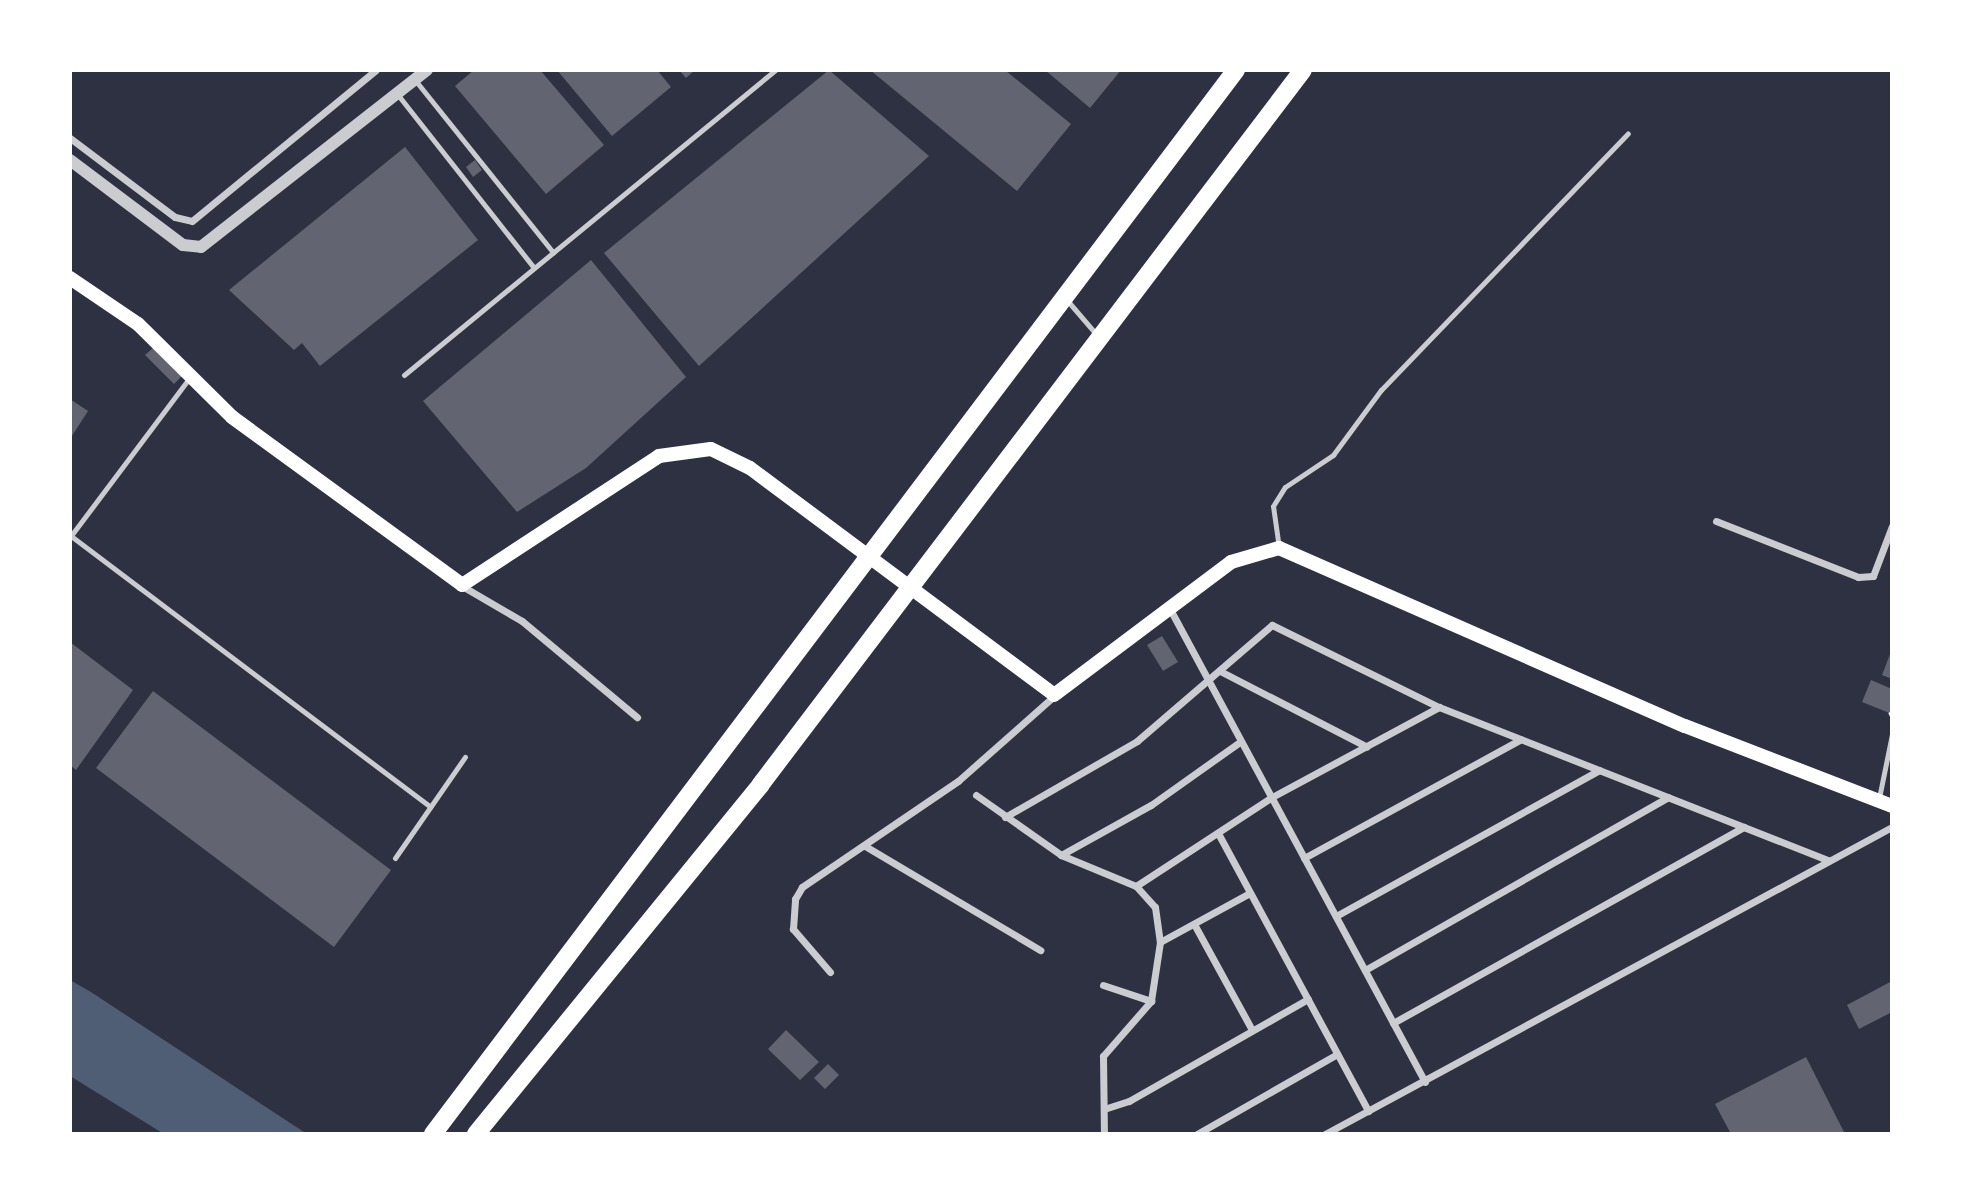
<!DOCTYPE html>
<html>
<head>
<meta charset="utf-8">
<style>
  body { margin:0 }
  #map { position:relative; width:1962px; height:1204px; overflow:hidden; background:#2d3142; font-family:"Noto Sans",sans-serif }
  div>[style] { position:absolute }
  .water>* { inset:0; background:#4f5d75 }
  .building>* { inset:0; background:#626471 }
  .path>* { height:2.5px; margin:-1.25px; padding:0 1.25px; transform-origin:1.25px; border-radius:1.25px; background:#fff }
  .service>* { height:5px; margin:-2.5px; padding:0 2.5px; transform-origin:2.5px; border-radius:2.5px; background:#caccd0 }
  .minor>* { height:7px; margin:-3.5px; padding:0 3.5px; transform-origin:3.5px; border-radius:3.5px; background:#caccd0 }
  .tertiary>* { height:12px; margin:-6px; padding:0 6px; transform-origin:6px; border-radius:6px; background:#caccd0 }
  .secondary>* { height:14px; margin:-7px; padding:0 7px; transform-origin:7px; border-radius:7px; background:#fff }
  .motorway>* { height:18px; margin:-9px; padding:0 9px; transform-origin:9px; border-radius:9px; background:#fff }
  span { translate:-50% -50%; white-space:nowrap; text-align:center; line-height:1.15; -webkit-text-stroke:7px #fff; paint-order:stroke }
  .frame { position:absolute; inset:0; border:72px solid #fff; pointer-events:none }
</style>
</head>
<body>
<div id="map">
  <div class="water">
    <div style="clip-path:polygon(70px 980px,91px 992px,307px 1134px,164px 1134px,70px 1076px)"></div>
  </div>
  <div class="building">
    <div style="clip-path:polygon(474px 70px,540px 70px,604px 145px,546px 194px,455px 86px)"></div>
    <div style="clip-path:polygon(557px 70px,657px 70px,671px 87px,612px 136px)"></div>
    <div style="clip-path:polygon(679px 70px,695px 70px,686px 78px)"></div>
    <div style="clip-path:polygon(829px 70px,929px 156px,699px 366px,604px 253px)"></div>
    <div style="clip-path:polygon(870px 70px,1005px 70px,1071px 124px,1017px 191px)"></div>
    <div style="clip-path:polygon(1045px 70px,1121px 70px,1090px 108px)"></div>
    <div style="clip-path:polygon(405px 147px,478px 240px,320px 366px,302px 343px,294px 350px,229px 290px)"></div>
    <div style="clip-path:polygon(475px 160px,482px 170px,473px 177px,466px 167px)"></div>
    <div style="clip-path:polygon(591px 260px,686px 377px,586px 468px,517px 512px,423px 401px)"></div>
    <div style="clip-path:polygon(153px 348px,182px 376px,174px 384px,145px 355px)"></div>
    <div style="clip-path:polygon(70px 399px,88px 411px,70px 439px)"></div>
    <div style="clip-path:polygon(1162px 636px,1178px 662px,1163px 671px,1147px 645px)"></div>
    <div style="clip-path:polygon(70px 642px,133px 690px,76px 770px,70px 765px)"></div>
    <div style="clip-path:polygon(1892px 649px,1892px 679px,1882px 675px)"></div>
    <div style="clip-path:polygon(1871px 680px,1892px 689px,1892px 714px,1862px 702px)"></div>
    <div style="clip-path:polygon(153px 691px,391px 870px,334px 947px,96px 768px)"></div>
    <div style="clip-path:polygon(1892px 981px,1892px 1012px,1859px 1029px,1847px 1005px)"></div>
    <div style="clip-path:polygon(786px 1030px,819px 1062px,800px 1080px,768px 1049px)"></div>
    <div style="clip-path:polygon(1806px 1057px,1845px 1134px,1731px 1134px,1715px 1104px)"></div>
    <div style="clip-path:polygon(828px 1064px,839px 1075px,825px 1089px,814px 1078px)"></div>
  </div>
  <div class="path">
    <div style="left:1890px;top:713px;width:4px;rotate:63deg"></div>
  </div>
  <div class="service">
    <div style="left:415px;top:80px;width:221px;rotate:51.3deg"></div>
    <div style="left:398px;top:95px;width:220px;rotate:51.8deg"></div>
    <div style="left:1066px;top:299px;width:46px;rotate:49.4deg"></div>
    <div style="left:404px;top:375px;width:480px;rotate:-39.4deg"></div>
    <div style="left:71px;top:536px;width:450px;rotate:37deg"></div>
    <div style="left:70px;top:537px;width:200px;rotate:-53.1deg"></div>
    <div style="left:1279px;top:548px;width:42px;rotate:-98.1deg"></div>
    <div style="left:1273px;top:506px;width:22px;rotate:-58deg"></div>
    <div style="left:1285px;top:487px;width:58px;rotate:-33.7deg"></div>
    <div style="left:1333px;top:455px;width:81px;rotate:-53.6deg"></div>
    <div style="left:1381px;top:390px;width:356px;rotate:-46.1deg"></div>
    <div style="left:1879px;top:798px;width:65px;rotate:-78.5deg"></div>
    <div style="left:395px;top:858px;width:123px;rotate:-55.3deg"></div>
  </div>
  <div class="minor">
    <div style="left:70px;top:138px;width:131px;rotate:37deg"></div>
    <div style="left:175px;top:217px;width:17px;rotate:13deg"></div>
    <div style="left:192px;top:221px;width:238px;rotate:-39.4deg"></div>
    <div style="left:1716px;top:521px;width:153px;rotate:21.5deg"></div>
    <div style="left:1858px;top:577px;width:15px;rotate:-4deg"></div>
    <div style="left:1873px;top:576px;width:53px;rotate:-69.2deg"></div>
    <div style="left:462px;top:586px;width:69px;rotate:30.3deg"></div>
    <div style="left:522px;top:621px;width:150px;rotate:39.9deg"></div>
    <div style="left:1171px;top:611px;width:535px;rotate:61.66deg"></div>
    <div style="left:1220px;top:671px;width:165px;rotate:27.3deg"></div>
    <div style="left:976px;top:795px;width:104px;rotate:35.2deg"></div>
    <div style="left:1061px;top:855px;width:81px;rotate:22.5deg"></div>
    <div style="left:1136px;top:886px;width:28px;rotate:48deg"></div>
    <div style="left:1155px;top:907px;width:35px;rotate:82deg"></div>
    <div style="left:1160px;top:942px;width:60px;rotate:98.7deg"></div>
    <div style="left:1151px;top:1001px;width:73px;rotate:131.1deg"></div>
    <div style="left:1103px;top:1056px;width:78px;rotate:89.3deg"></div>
    <div style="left:1005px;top:817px;width:152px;rotate:-29.9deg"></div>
    <div style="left:1137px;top:741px;width:178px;rotate:-40.7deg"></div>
    <div style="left:1272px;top:625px;width:186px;rotate:26.2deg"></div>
    <div style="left:1439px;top:707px;width:419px;rotate:21.5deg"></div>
    <div style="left:1219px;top:835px;width:314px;rotate:61.6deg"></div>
    <div style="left:865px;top:846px;width:204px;rotate:30.7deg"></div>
    <div style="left:1061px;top:855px;width:103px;rotate:-29.1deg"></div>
    <div style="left:1151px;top:805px;width:110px;rotate:-35.4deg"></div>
    <div style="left:1304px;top:858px;width:247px;rotate:-28.7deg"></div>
    <div style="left:1136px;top:886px;width:163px;rotate:-33.2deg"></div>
    <div style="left:1272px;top:797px;width:190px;rotate:-28.3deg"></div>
    <div style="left:1336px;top:916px;width:301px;rotate:-29deg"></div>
    <div style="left:1194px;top:924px;width:121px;rotate:61.3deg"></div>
    <div style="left:1160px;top:942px;width:102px;rotate:-28.6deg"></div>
    <div style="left:1365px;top:970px;width:349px;rotate:-29.7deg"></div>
    <div style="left:830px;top:972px;width:57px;rotate:-130.7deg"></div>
    <div style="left:793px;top:929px;width:30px;rotate:-86deg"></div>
    <div style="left:795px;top:899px;width:14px;rotate:-60deg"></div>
    <div style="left:802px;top:887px;width:189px;rotate:-34.2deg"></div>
    <div style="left:958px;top:781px;width:128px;rotate:-41.5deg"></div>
    <div style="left:1103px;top:985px;width:51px;rotate:18.4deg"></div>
    <div style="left:1393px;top:1023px;width:402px;rotate:-29.2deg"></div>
    <div style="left:1104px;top:1109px;width:26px;rotate:-18deg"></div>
    <div style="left:1129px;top:1101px;width:206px;rotate:-29.7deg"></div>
    <div style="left:1197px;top:1134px;width:161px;rotate:-29.7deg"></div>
    <div style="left:1325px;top:1134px;width:643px;rotate:-28.44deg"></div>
  </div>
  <div class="tertiary">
    <div style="left:70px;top:160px;width:141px;rotate:37deg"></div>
    <div style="left:183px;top:245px;width:18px;rotate:6deg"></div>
    <div style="left:201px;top:247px;width:287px;rotate:-38.1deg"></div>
  </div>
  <div class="secondary">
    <div style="left:70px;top:278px;width:82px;rotate:34.1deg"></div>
    <div style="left:138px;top:324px;width:132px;rotate:44.7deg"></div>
    <div style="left:232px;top:417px;width:285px;rotate:36.1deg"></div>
    <div style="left:462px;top:585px;width:235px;rotate:-33.2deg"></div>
    <div style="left:659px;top:456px;width:52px;rotate:-7.7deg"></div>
    <div style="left:711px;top:449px;width:43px;rotate:26deg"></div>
    <div style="left:750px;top:468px;width:379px;rotate:36.7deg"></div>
    <div style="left:1054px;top:695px;width:221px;rotate:-36.9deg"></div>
    <div style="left:1231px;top:562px;width:50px;rotate:-16.3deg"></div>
    <div style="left:1279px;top:548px;width:443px;rotate:23.7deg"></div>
    <div style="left:1685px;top:726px;width:222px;rotate:21.1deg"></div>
  </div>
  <div class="motorway">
    <div style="left:433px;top:1134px;width:1333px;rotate:-52.96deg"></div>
    <div style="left:476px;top:1134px;width:451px;rotate:-50.8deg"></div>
    <div style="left:761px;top:784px;width:896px;rotate:-52.8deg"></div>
  </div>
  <div class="frame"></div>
</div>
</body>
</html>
